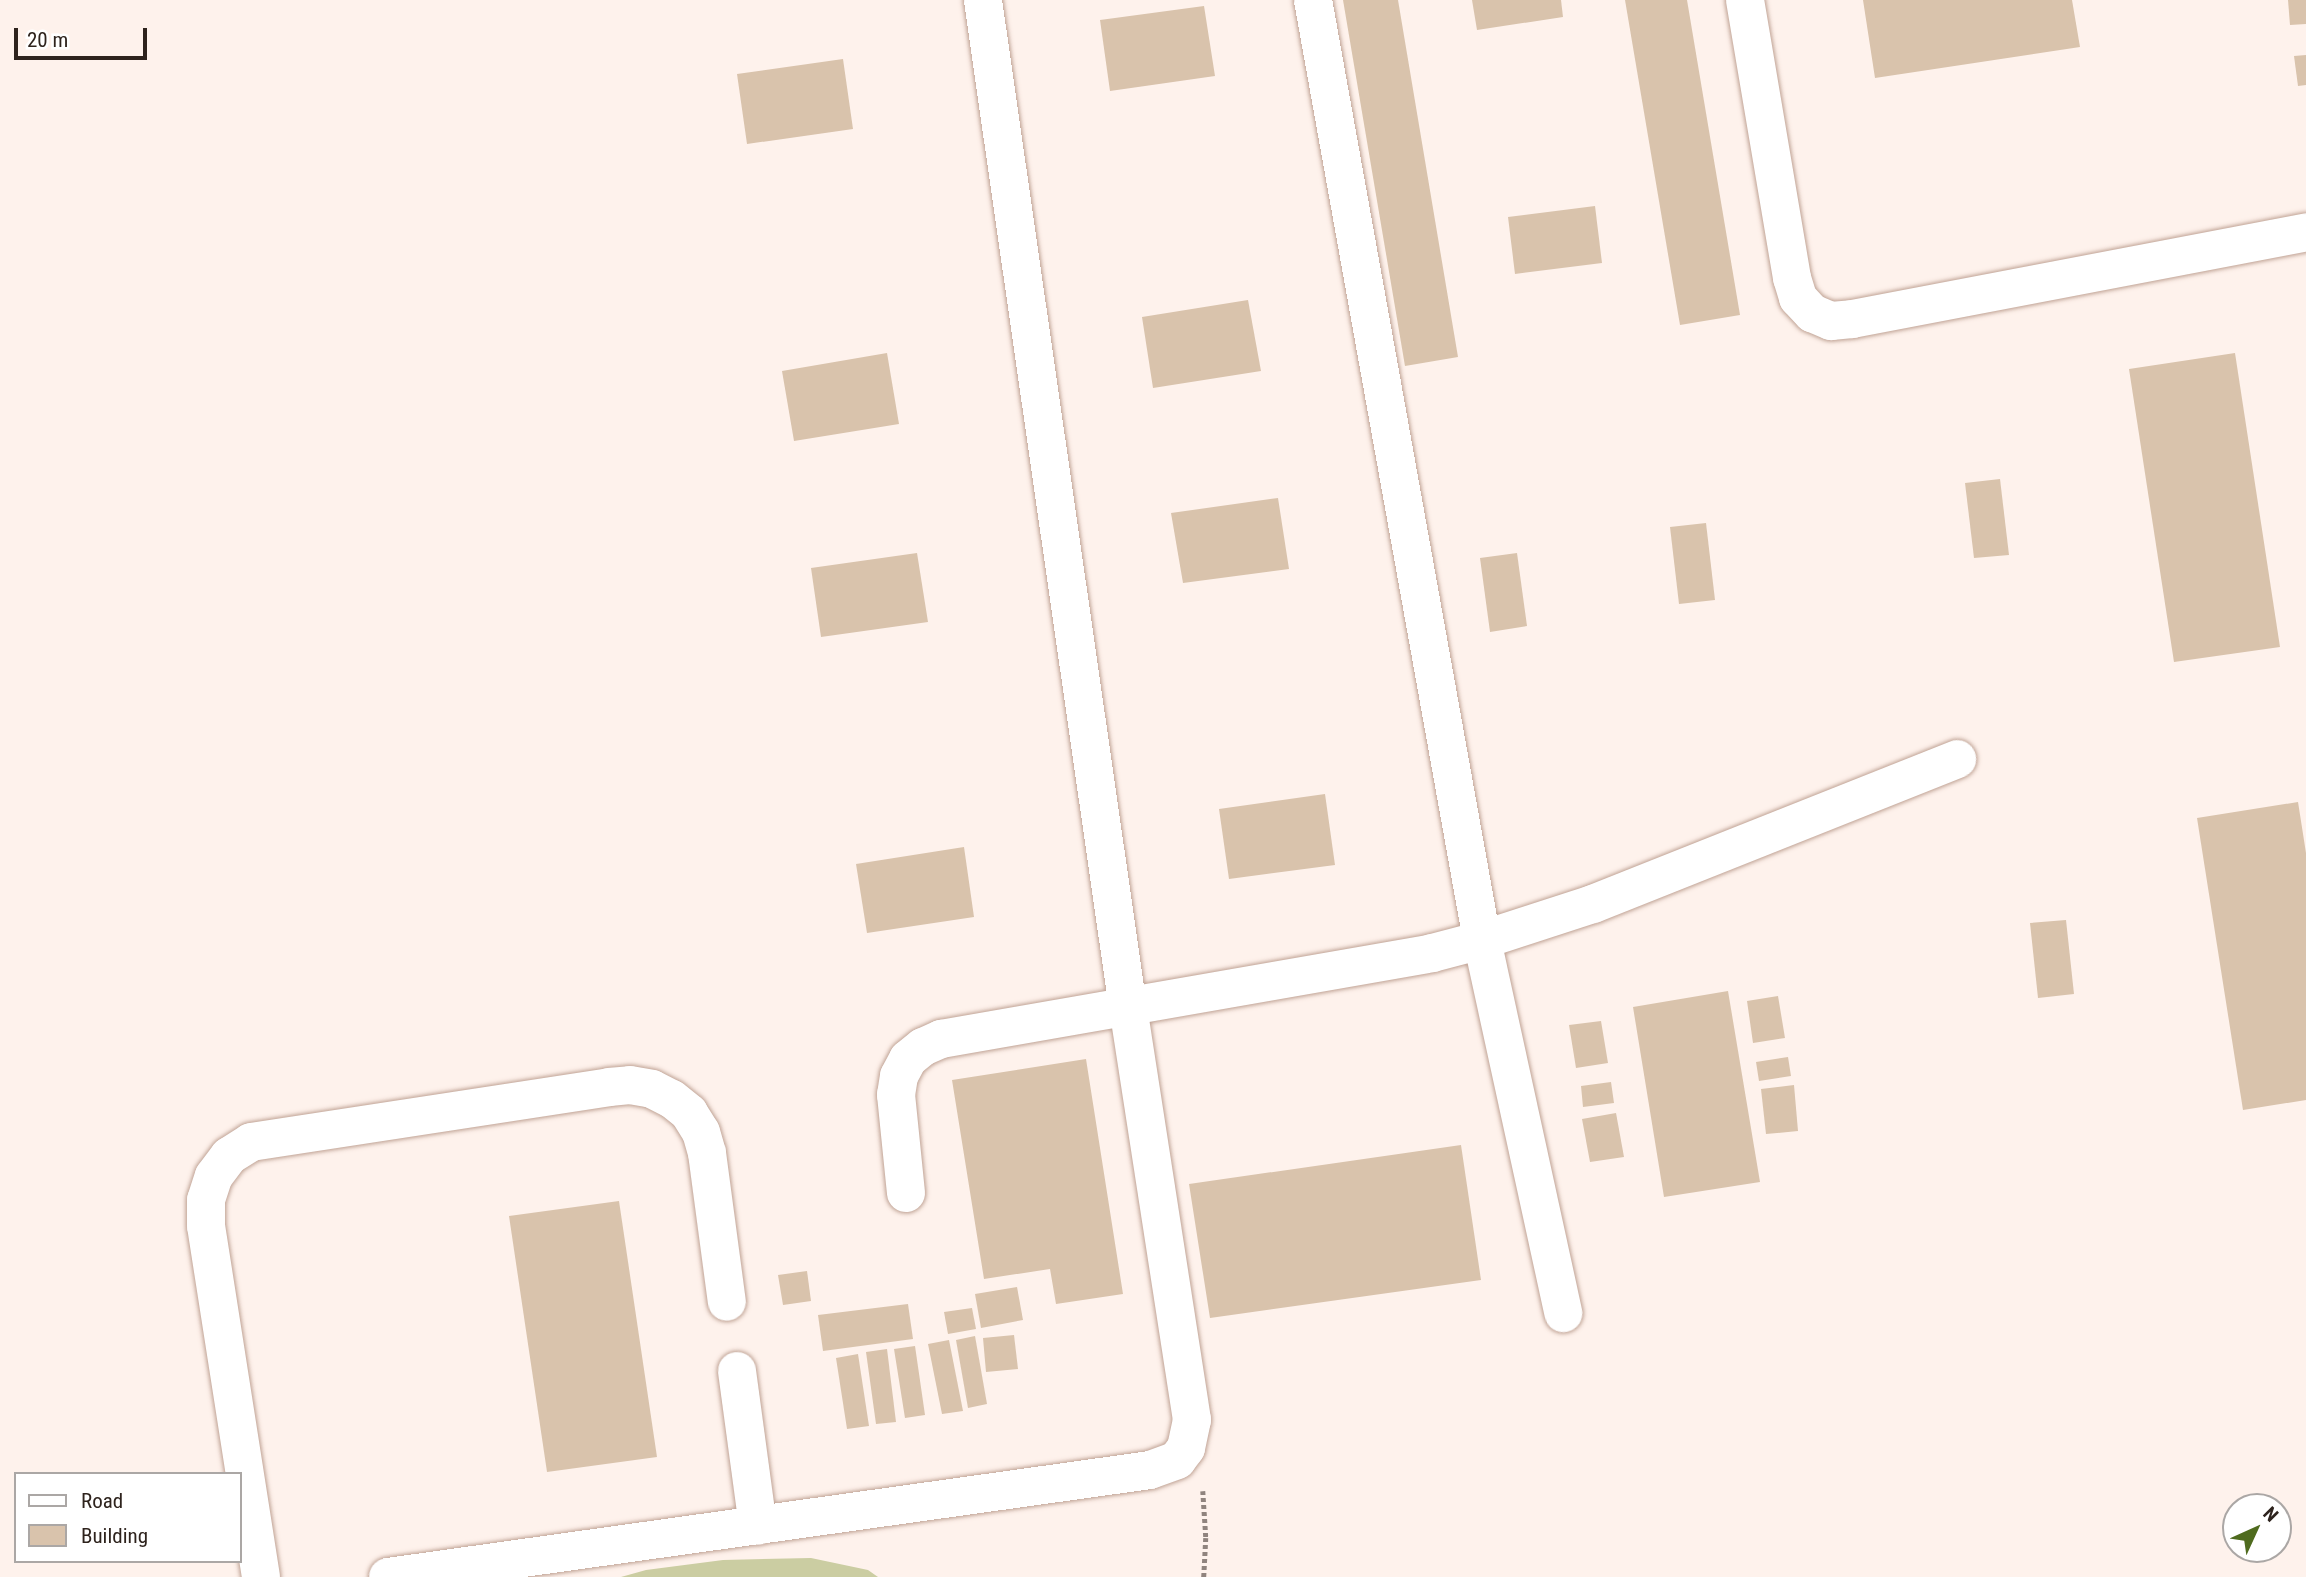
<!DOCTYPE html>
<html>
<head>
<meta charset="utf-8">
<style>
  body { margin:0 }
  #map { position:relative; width:2306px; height:1577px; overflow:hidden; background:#fef2ec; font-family:"Roboto Condensed",sans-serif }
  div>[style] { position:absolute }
  .green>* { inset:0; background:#cbcda2 }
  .building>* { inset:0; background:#d9c3ac }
  .path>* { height:4.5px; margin-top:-2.25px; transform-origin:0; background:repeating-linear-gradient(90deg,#90847e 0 3.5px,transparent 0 7px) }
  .roads { filter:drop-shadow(0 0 2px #c0a395) drop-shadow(0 0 2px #c0a395) }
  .minor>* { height:38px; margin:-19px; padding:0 19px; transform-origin:19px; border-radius:19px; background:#fff }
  span { translate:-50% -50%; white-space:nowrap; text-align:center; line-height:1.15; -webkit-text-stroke:7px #fff; paint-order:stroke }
  .legend { position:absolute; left:14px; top:1472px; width:228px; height:91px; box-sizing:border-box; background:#fff; border:2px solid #aba7a5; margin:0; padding:9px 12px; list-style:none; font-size:21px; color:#2e231d }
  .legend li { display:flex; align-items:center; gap:14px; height:35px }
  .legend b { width:35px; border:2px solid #aba7a5 }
  .north { position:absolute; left:2222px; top:1493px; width:70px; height:70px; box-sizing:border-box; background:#fff; border:2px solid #aba7a5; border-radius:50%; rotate:45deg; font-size:19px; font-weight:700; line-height:28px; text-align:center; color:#2e231d }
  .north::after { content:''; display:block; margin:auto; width:24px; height:32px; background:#4f6b1e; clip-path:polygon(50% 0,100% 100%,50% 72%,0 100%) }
  .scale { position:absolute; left:14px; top:28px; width:133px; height:32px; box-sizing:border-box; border:4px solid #2e231d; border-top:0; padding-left:9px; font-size:21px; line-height:24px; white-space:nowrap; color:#2e231d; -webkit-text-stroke:5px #fff; paint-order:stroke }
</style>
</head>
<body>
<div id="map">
  <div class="green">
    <div style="clip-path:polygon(811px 1558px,868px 1570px,878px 1577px,621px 1577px,646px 1570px,723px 1560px)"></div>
  </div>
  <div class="building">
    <div style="clip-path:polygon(1343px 0,1398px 0,1458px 357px,1405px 366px)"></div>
    <div style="clip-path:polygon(1472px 0,1561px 0,1563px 17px,1477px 30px)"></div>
    <div style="clip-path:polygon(1625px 0,1687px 0,1740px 315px,1680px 325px)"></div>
    <div style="clip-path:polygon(1863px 0,2072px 0,2080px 47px,1875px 78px)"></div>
    <div style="clip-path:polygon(2288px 0,2306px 0,2306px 24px,2290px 25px)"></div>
    <div style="clip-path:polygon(1204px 6px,1215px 76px,1110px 91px,1100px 20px)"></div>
    <div style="clip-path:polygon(2306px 55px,2306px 85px,2298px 86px,2294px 56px)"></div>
    <div style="clip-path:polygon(843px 59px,853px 129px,747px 144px,737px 74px)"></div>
    <div style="clip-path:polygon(1595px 206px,1602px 263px,1515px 274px,1508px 217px)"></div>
    <div style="clip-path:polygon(1248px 300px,1261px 371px,1153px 388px,1142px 317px)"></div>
    <div style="clip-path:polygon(887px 353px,899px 424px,794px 441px,782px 371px)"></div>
    <div style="clip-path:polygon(2235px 353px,2280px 647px,2174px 662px,2129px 369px)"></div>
    <div style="clip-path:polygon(2000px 479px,2009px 555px,1974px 558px,1965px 483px)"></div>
    <div style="clip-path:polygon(1278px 498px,1289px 569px,1183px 583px,1171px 513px)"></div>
    <div style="clip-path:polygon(1706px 523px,1715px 600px,1679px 604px,1670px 527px)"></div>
    <div style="clip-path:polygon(917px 553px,928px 622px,821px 637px,811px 568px)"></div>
    <div style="clip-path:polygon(1517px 553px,1527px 626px,1490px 632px,1480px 558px)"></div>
    <div style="clip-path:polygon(1325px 794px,1335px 865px,1229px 879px,1219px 809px)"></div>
    <div style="clip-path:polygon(2298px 802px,2306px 853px,2306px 1100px,2243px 1110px,2197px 818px)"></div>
    <div style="clip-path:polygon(964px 847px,974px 917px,867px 933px,856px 864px)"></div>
    <div style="clip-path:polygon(2066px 920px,2074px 994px,2038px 998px,2030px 923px)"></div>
    <div style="clip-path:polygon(1728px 991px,1760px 1182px,1664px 1197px,1633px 1007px)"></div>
    <div style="clip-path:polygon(1778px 996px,1785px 1038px,1753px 1043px,1747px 1001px)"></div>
    <div style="clip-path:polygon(1601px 1021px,1608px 1063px,1576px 1068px,1569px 1025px)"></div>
    <div style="clip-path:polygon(1788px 1057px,1791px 1076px,1759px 1081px,1756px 1062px)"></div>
    <div style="clip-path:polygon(1086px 1059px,1123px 1294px,1056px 1304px,1050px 1269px,984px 1279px,952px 1080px)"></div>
    <div style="clip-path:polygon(1611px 1082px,1614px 1103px,1583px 1107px,1581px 1086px)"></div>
    <div style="clip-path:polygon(1794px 1085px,1798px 1131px,1766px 1134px,1761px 1089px)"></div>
    <div style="clip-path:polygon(1616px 1113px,1624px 1157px,1590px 1162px,1582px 1119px)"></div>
    <div style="clip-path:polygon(1461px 1145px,1481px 1280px,1210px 1318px,1189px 1184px)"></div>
    <div style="clip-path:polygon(619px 1201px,657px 1457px,547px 1472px,509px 1216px)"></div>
    <div style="clip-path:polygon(807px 1271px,811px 1301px,783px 1305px,778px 1275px)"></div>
    <div style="clip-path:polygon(1017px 1287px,1023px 1320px,981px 1328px,975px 1294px)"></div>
    <div style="clip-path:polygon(908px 1304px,913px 1339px,823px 1351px,818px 1315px)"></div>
    <div style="clip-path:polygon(972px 1308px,976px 1329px,948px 1334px,944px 1312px)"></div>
    <div style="clip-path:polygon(1014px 1335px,1018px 1369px,986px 1372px,983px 1338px)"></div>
    <div style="clip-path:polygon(975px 1336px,987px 1404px,968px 1408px,956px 1340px)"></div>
    <div style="clip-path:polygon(949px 1340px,963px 1411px,942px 1414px,928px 1344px)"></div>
    <div style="clip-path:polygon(915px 1346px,925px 1415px,905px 1418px,894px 1349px)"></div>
    <div style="clip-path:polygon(887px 1349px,896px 1422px,876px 1424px,866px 1352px)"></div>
    <div style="clip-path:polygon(858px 1354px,869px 1426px,847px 1429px,836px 1358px)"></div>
  </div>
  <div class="path">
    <div style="left:1203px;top:1491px;width:47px;rotate:86.3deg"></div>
    <div style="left:1206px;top:1538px;width:39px;rotate:93deg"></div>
  </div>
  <div class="roads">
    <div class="minor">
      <div style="left:1313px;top:0;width:955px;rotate:79.81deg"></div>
      <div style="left:1482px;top:940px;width:382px;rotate:77.7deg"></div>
      <div style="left:1745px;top:0;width:282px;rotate:80.4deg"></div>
      <div style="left:1792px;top:278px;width:21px;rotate:73deg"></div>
      <div style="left:1798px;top:298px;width:21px;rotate:47deg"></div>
      <div style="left:1812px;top:313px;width:21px;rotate:23deg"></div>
      <div style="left:1831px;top:321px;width:21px;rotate:-5deg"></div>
      <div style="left:1852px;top:319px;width:462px;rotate:-10.8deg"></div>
      <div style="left:906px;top:1193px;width:99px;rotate:-95.8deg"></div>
      <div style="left:896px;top:1095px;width:19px;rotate:-81deg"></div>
      <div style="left:899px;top:1076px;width:19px;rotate:-62deg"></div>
      <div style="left:908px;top:1059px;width:19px;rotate:-39deg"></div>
      <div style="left:923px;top:1047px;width:20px;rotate:-24deg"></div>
      <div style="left:941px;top:1039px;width:498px;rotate:-9.9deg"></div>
      <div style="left:1432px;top:953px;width:52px;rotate:-14.6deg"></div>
      <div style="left:1482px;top:940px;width:117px;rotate:-18deg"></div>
      <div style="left:1593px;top:904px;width:392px;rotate:-21.7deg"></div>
      <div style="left:737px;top:1371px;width:156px;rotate:82.3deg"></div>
      <div style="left:261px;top:1577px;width:355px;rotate:-98.9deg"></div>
      <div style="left:206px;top:1226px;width:26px;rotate:-90deg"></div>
      <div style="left:206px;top:1200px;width:25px;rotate:-72deg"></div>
      <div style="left:214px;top:1176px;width:25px;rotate:-53deg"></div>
      <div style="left:229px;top:1156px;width:26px;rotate:-32deg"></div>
      <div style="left:251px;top:1142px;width:362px;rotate:-8.7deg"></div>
      <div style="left:609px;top:1087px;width:21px;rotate:-5deg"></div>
      <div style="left:630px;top:1085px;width:22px;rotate:10deg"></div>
      <div style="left:652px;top:1089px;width:22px;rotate:27deg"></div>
      <div style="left:672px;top:1099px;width:22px;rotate:39deg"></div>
      <div style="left:689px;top:1113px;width:22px;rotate:58deg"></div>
      <div style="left:701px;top:1132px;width:22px;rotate:74deg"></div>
      <div style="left:707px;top:1153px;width:150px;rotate:82.4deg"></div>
      <div style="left:388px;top:1577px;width:769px;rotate:-7.99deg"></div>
      <div style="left:1150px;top:1470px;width:29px;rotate:-20deg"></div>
      <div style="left:1177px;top:1460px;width:15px;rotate:-53deg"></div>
      <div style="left:1186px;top:1448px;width:29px;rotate:-78deg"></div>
      <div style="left:1192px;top:1420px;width:417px;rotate:-98.8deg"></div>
      <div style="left:1128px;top:1008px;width:1018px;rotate:-98.19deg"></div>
    </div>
  </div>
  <ul class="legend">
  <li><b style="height:9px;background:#fff"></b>Road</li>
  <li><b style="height:19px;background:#d9c3ac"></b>Building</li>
  </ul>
  <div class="north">N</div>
  <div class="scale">20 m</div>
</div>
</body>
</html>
